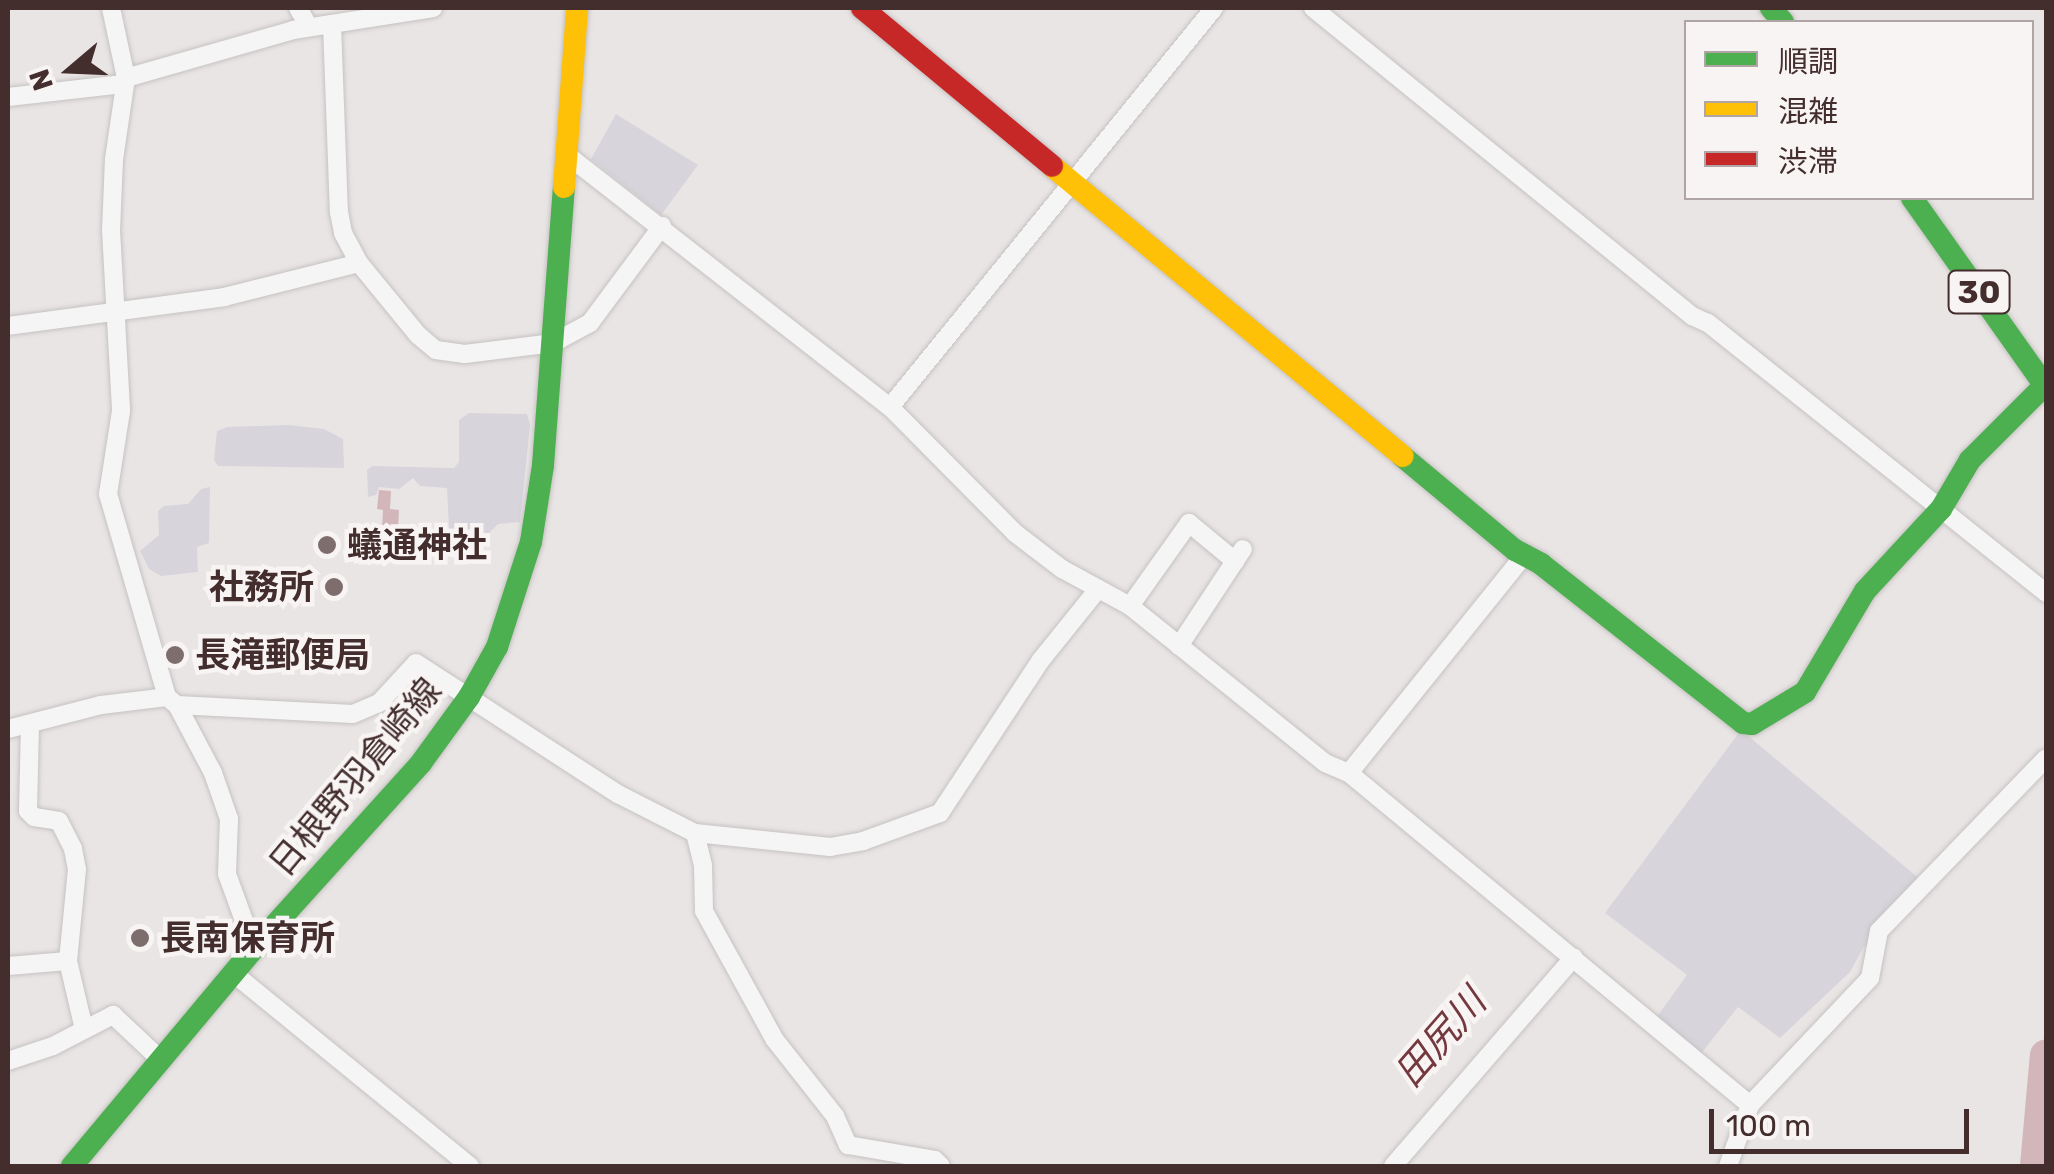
<!DOCTYPE html>
<html>
<head>
<meta charset="utf-8">
<style>
  body { margin:0 }
  #map { position:relative; width:2054px; height:1174px; overflow:hidden; background:#eae5e5; font-family:Rubik,"Noto Sans JP",sans-serif }
  div>[style] { position:absolute }
  .green>* { inset:0; background:#d7d4dc }
  .water>* { inset:0; background:#d2b6ba }
  .river>* { height:32px; margin:-16px; padding:0 16px; transform-origin:16px; border-radius:16px; background:#d2b6ba }
  .roads { filter:drop-shadow(0 0 2px #c6c2c2) drop-shadow(0 0 2px #c6c2c2) }
  .street>* { height:18px; margin:-9px; padding:0 9px; transform-origin:9px; border-radius:9px; background:#f6f5f5 }
  .fast>* { height:22px; margin:-11px; padding:0 11px; transform-origin:11px; border-radius:11px; background:#4caf50 }
  .slow>* { height:22px; margin:-11px; padding:0 11px; transform-origin:11px; border-radius:11px; background:#ffc107 }
  .jam>* { height:22px; margin:-11px; padding:0 11px; transform-origin:11px; border-radius:11px; background:#c62828 }
  .dots>* { width:28px; height:28px; translate:-50% -50%; box-sizing:border-box; border:5px solid #f8f4f4; border-radius:50% }
  span { translate:-50% -50%; white-space:nowrap; text-align:center; line-height:1.15; -webkit-text-stroke:9px #f8f4f4; paint-order:stroke }
  .shield-label span { padding:2px 8px; background:#f8f4f4; border:2px solid; border-radius:8px; -webkit-text-stroke-width:0 }
  .shield-label { font-size:32px; color:#432d2d; font-weight:700 }
  .poi-label { font-size:35px; color:#432d2d; font-weight:700 }
  .left { translate:0 -50%; text-align:left }
  .right { translate:-100% -50%; text-align:right }
  .street-label { font-size:35px; color:#432d2d }
  .water-label { font-size:38px; color:#74393f; font-style:italic }
  .frame { position:absolute; inset:0; border:10px solid #432d2d; pointer-events:none }
  .legend { position:absolute; left:1684px; top:20px; width:350px; height:180px; box-sizing:border-box; background:#f8f4f4; border:2px solid #b0a4a4; margin:0; padding:12px 18px; list-style:none; font-size:30px; color:#432d2d }
  .legend li { display:flex; align-items:center; gap:20px; height:50px }
  .legend b { width:50px; border:2px solid #b0a4a4 }
  .north { position:absolute; left:20px; top:20px; width:100px; height:100px; -webkit-text-stroke:8px #f8f4f4; paint-order:stroke; rotate:251deg; font-size:28px; font-weight:700; line-height:40px; text-align:center; color:#432d2d }
  .north::after { content:''; display:block; margin:auto; width:35px; height:45px; background:#432d2d; clip-path:polygon(50% 0,100% 100%,50% 72%,0 100%) }
  .scale { position:absolute; left:1709px; top:1109px; width:260px; height:45px; box-sizing:border-box; border:5px solid #432d2d; border-top:0; padding-left:12px; font-size:30px; line-height:35px; white-space:nowrap; color:#432d2d; -webkit-text-stroke:8px #f8f4f4; paint-order:stroke }
</style>
</head>
<body>
<div id="map">
  <div class="green">
    <div style="clip-path:polygon(616px 114px,698px 165px,661px 215px,591px 159px)"></div>
    <div style="clip-path:polygon(469px 413px,527px 414px,530px 425px,520px 522px,498px 524px,489px 533px,453px 531px,449px 528px,447px 488px,420px 486px,413px 478px,399px 489px,379px 487px,376px 495px,368px 497px,367px 470px,372px 466px,454px 468px,459px 462px,459px 420px)"></div>
    <div style="clip-path:polygon(289px 425px,324px 429px,343px 439px,344px 468px,218px 466px,214px 460px,217px 431px,227px 427px)"></div>
    <div style="clip-path:polygon(210px 487px,209px 543px,197px 547px,198px 572px,161px 576px,149px 569px,140px 551px,159px 535px,158px 511px,164px 506px,188px 504px,201px 489px)"></div>
    <div style="clip-path:polygon(1741px 730px,1921px 880px,1863px 948px,1850px 972px,1780px 1038px,1738px 1007px,1699px 1056px,1656px 1018px,1687px 975px,1605px 913px)"></div>
  </div>
  <div class="water">
    <div style="clip-path:polygon(379px 490px,391px 491px,390px 509px,399px 510px,397px 547px,381px 546px,383px 510px,377px 509px)"></div>
  </div>
  <div class="river">
    <div style="left:2036px;top:1166px;width:111px;rotate:-84.9deg"></div>
  </div>
  <div class="roads">
    <div class="street">
      <div style="left:111px;top:8px;width:72px;rotate:77.9deg"></div>
      <div style="left:126px;top:78px;width:82px;rotate:98.4deg"></div>
      <div style="left:114px;top:159px;width:71px;rotate:92.4deg"></div>
      <div style="left:111px;top:230px;width:181px;rotate:86.8deg"></div>
      <div style="left:121px;top:411px;width:84px;rotate:98.9deg"></div>
      <div style="left:108px;top:494px;width:211px;rotate:73.8deg"></div>
      <div style="left:298px;top:8px;width:22px;rotate:60deg"></div>
      <div style="left:1313px;top:8px;width:488px;rotate:39.1deg"></div>
      <div style="left:1692px;top:316px;width:17px;rotate:24deg"></div>
      <div style="left:1708px;top:323px;width:433px;rotate:38.6deg"></div>
      <div style="left:332px;top:24px;width:188px;rotate:87.9deg"></div>
      <div style="left:339px;top:212px;width:21px;rotate:79deg"></div>
      <div style="left:343px;top:233px;width:34px;rotate:62deg"></div>
      <div style="left:126px;top:78px;width:174px;rotate:-16deg"></div>
      <div style="left:293px;top:30px;width:142px;rotate:-8.9deg"></div>
      <div style="left:8px;top:97px;width:116px;rotate:-6.4deg"></div>
      <div style="left:567px;top:155px;width:410px;rotate:38deg"></div>
      <div style="left:890px;top:407px;width:177px;rotate:45.2deg"></div>
      <div style="left:1015px;top:533px;width:59px;rotate:37.5deg"></div>
      <div style="left:1062px;top:569px;width:77px;rotate:28.6deg"></div>
      <div style="left:1130px;top:606px;width:250px;rotate:38.8deg"></div>
      <div style="left:1325px;top:763px;width:26px;rotate:23deg"></div>
      <div style="left:1349px;top:773px;width:521px;rotate:39.62deg"></div>
      <div style="left:8px;top:326px;width:218px;rotate:-7.6deg"></div>
      <div style="left:224px;top:297px;width:139px;rotate:-14.1deg"></div>
      <div style="left:359px;top:263px;width:93px;rotate:50.7deg"></div>
      <div style="left:418px;top:335px;width:23px;rotate:40deg"></div>
      <div style="left:436px;top:350px;width:29px;rotate:8deg"></div>
      <div style="left:465px;top:354px;width:89px;rotate:-7.1deg"></div>
      <div style="left:553px;top:343px;width:42px;rotate:-28.4deg"></div>
      <div style="left:590px;top:323px;width:121px;rotate:-53.4deg"></div>
      <div style="left:890px;top:407px;width:514px;rotate:-50.92deg"></div>
      <div style="left:1130px;top:606px;width:102px;rotate:-54.6deg"></div>
      <div style="left:1189px;top:523px;width:60px;rotate:39.6deg"></div>
      <div style="left:1179px;top:646px;width:116px;rotate:-56.6deg"></div>
      <div style="left:177px;top:705px;width:77px;rotate:62.1deg"></div>
      <div style="left:213px;top:773px;width:49px;rotate:70.8deg"></div>
      <div style="left:229px;top:819px;width:55px;rotate:92.1deg"></div>
      <div style="left:227px;top:874px;width:79px;rotate:70deg"></div>
      <div style="left:30px;top:724px;width:87px;rotate:91.3deg"></div>
      <div style="left:28px;top:811px;width:8px;rotate:45deg"></div>
      <div style="left:34px;top:817px;width:25px;rotate:9deg"></div>
      <div style="left:59px;top:821px;width:31px;rotate:63deg"></div>
      <div style="left:73px;top:849px;width:20px;rotate:79deg"></div>
      <div style="left:77px;top:869px;width:92px;rotate:95.6deg"></div>
      <div style="left:68px;top:961px;width:70px;rotate:76.8deg"></div>
      <div style="left:8px;top:729px;width:96px;rotate:-14.5deg"></div>
      <div style="left:101px;top:705px;width:66px;rotate:-6.9deg"></div>
      <div style="left:167px;top:697px;width:13px;rotate:39deg"></div>
      <div style="left:177px;top:705px;width:176px;rotate:2.9deg"></div>
      <div style="left:353px;top:714px;width:28px;rotate:-23deg"></div>
      <div style="left:379px;top:703px;width:54px;rotate:-47.2deg"></div>
      <div style="left:416px;top:663px;width:241px;rotate:33deg"></div>
      <div style="left:618px;top:794px;width:86px;rotate:26.9deg"></div>
      <div style="left:695px;top:833px;width:136px;rotate:5.9deg"></div>
      <div style="left:830px;top:847px;width:34px;rotate:-10deg"></div>
      <div style="left:863px;top:841px;width:82px;rotate:-20deg"></div>
      <div style="left:940px;top:813px;width:183px;rotate:-56.6deg"></div>
      <div style="left:1041px;top:660px;width:91px;rotate:-51.2deg"></div>
      <div style="left:1349px;top:773px;width:280px;rotate:-51.2deg"></div>
      <div style="left:695px;top:833px;width:34px;rotate:76deg"></div>
      <div style="left:703px;top:866px;width:45px;rotate:88.7deg"></div>
      <div style="left:704px;top:911px;width:147px;rotate:61.2deg"></div>
      <div style="left:775px;top:1040px;width:97px;rotate:51.7deg"></div>
      <div style="left:835px;top:1116px;width:32px;rotate:66deg"></div>
      <div style="left:848px;top:1145px;width:88px;rotate:9.8deg"></div>
      <div style="left:935px;top:1160px;width:8px;rotate:45deg"></div>
      <div style="left:8px;top:966px;width:60px;rotate:-4.8deg"></div>
      <div style="left:233px;top:973px;width:306px;rotate:39.2deg"></div>
      <div style="left:8px;top:1061px;width:47px;rotate:-18.4deg"></div>
      <div style="left:53px;top:1046px;width:68px;rotate:-27.3deg"></div>
      <div style="left:113px;top:1015px;width:66px;rotate:43.2deg"></div>
      <div style="left:1393px;top:1166px;width:276px;rotate:-49.1deg"></div>
      <div style="left:1728px;top:1166px;width:65px;rotate:-70.2deg"></div>
      <div style="left:1750px;top:1105px;width:175px;rotate:-46.6deg"></div>
      <div style="left:1870px;top:978px;width:48px;rotate:-79.2deg"></div>
      <div style="left:1879px;top:931px;width:240px;rotate:-46deg"></div>
    </div>
    <div class="fast">
      <div style="left:1771px;top:8px;width:18px;rotate:49deg"></div>
      <div style="left:1912px;top:198px;width:232px;rotate:54.7deg"></div>
      <div style="left:1402px;top:456px;width:147px;rotate:39.8deg"></div>
      <div style="left:1515px;top:550px;width:30px;rotate:28deg"></div>
      <div style="left:1541px;top:564px;width:257px;rotate:38.2deg"></div>
      <div style="left:1743px;top:723px;width:9px;rotate:6deg"></div>
      <div style="left:1752px;top:724px;width:62px;rotate:-31.1deg"></div>
      <div style="left:1805px;top:692px;width:117px;rotate:-59.3deg"></div>
      <div style="left:1865px;top:591px;width:112px;rotate:-47.2deg"></div>
      <div style="left:1941px;top:509px;width:57px;rotate:-59.4deg"></div>
      <div style="left:1970px;top:460px;width:107px;rotate:-45deg"></div>
      <div style="left:72px;top:1166px;width:284px;rotate:-50.1deg"></div>
      <div style="left:254px;top:948px;width:249px;rotate:-47.9deg"></div>
      <div style="left:421px;top:763px;width:82px;rotate:-54deg"></div>
      <div style="left:469px;top:697px;width:57px;rotate:-60.8deg"></div>
      <div style="left:497px;top:647px;width:110px;rotate:-72.1deg"></div>
      <div style="left:531px;top:542px;width:78px;rotate:-81.1deg"></div>
      <div style="left:543px;top:465px;width:279px;rotate:-85.7deg"></div>
    </div>
    <div class="slow">
      <div style="left:1052px;top:166px;width:455px;rotate:39.6deg"></div>
      <div style="left:564px;top:187px;width:179px;rotate:-85.8deg"></div>
    </div>
    <div class="jam">
      <div style="left:862px;top:8px;width:247px;rotate:39.7deg"></div>
    </div>
  </div>
  <div class="dots">
    <div style="left:327px;top:545px;background:#7d6d6d"></div>
    <div style="left:334px;top:587px;background:#7d6d6d"></div>
    <div style="left:175px;top:655px;background:#7d6d6d"></div>
    <div style="left:140px;top:938px;background:#7d6d6d"></div>
  </div>
  <div class="shield-label">
    <span style="left:1979px;top:292px">30</span>
  </div>
  <div class="poi-label">
    <span class="left" style="left:347px;top:545px">蟻通神社</span>
    <span class="right" style="left:314px;top:587px">社務所</span>
    <span class="left" style="left:195px;top:655px">長滝郵便局</span>
    <span class="left" style="left:160px;top:938px">長南保育所</span>
  </div>
  <div class="street-label">
    <span style="left:355px;top:777px;rotate:-50deg">日根野羽倉崎線</span>
  </div>
  <div class="water-label">
    <span style="left:1441px;top:1038px;rotate:-49deg">田尻川</span>
  </div>
  <div class="frame"></div>
  <ul class="legend">
  <li><b style="height:12px;background:#4caf50"></b>順調</li>
  <li><b style="height:12px;background:#ffc107"></b>混雑</li>
  <li><b style="height:12px;background:#c62828"></b>渋滞</li>
  </ul>
  <div class="north">N</div>
  <div class="scale">100 m</div>
</div>
</body>
</html>
